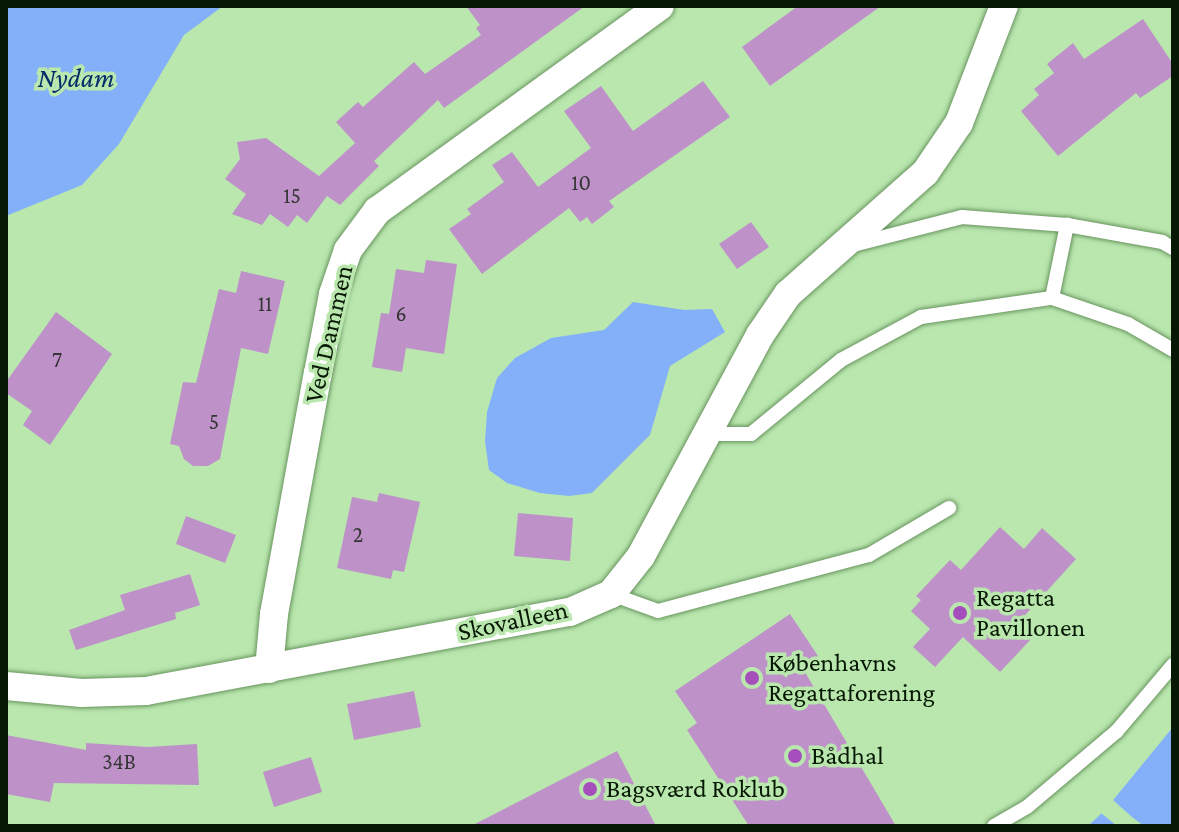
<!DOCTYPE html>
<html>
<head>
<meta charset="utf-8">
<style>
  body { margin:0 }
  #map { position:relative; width:1179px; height:832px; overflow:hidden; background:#b9e7ae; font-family:"Crimson Pro",serif }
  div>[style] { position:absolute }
  .water>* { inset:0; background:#83b0f8 }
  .pier>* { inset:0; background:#b9e7ae }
  .building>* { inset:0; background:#be92c9 }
  .roads { filter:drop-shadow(0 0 2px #69945f) drop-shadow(0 0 2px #69945f) }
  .lane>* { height:14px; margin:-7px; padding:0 7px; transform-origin:7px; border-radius:7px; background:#fff }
  .street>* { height:28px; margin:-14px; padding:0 14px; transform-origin:14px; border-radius:14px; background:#fff }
  .dots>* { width:22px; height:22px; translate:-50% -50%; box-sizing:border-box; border:4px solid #b9e7ae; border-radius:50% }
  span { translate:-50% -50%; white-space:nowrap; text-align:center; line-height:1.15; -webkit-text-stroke:7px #b9e7ae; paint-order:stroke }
  .number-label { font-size:22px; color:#353635 }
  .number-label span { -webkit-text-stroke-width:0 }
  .street-label { font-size:26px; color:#071804 }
  .poi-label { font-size:26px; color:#071804 }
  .left { translate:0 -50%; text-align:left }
  .water-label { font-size:28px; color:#032c69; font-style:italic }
  .frame { position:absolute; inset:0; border:8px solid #071804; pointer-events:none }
</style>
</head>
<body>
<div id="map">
  <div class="water">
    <div style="clip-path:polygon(6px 6px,223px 6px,184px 35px,119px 144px,82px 185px,6px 216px)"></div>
    <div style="clip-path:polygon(633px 302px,684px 310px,712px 309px,725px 332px,670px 366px,650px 435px,592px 493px,569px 496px,540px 493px,507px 483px,489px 470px,485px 441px,487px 412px,497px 378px,515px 358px,551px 338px,604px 330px)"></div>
    <div style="clip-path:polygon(1173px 727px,1173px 826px,1088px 826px,1105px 810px)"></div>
  </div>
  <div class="pier">
    <div style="clip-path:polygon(1113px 800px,1132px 817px,1144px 826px,1117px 826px,1101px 813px)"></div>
  </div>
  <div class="building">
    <div style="clip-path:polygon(466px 6px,585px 6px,444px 108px,438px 100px,374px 161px,379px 166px,340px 205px,327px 196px,307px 223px,297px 215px,288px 227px,270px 214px,262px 225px,232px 214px,246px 194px,225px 179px,240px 159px,237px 142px,266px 138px,319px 176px,355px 143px,336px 122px,358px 102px,363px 107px,414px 62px,425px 74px,481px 35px,476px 28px,480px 25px)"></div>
    <div style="clip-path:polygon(798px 6px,881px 6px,770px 86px,742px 47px)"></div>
    <div style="clip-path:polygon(1143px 19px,1173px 64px,1173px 76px,1140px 98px,1136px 93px,1058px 156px,1021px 111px,1039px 95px,1034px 89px,1054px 73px,1047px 64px,1073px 43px,1084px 59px)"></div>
    <div style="clip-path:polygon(703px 81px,730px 117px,609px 201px,614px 207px,592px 224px,587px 217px,580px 222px,569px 208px,482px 274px,449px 229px,471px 214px,467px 209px,504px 182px,492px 165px,512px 152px,538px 187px,591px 148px,564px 111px,601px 86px,633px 131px)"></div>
    <div style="clip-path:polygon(751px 222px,769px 247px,737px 269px,719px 244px)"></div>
    <div style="clip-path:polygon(426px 260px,457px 264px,444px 354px,406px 348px,402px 372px,372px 367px,381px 313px,389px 314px,396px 269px,424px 273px)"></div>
    <div style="clip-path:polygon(241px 271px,285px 281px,268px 354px,241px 348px,220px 459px,208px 466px,193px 466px,184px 459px,179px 446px,170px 444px,183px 382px,196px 383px,219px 289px,236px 293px)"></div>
    <div style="clip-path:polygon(56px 312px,112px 354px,50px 445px,23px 425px,32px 411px,6px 393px,6px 382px)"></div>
    <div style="clip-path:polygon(379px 493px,420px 502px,404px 572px,393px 570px,391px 579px,337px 568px,352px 497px,377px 502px)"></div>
    <div style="clip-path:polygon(518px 513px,573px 518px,570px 561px,514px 556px)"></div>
    <div style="clip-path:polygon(186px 516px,236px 535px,225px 563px,176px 544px)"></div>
    <div style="clip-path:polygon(1000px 527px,1024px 549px,1042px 528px,1076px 559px,1018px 623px,1033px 637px,1000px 672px,963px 637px,935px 667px,913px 647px,930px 629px,911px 611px,921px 600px,916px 596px,950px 560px,961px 570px)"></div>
    <div style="clip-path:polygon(190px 574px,200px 605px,175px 613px,176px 619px,76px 650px,69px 630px,125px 610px,120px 595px)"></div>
    <div style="clip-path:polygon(790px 614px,818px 656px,802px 667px,896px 826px,749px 826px,687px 730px,697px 723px,675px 691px)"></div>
    <div style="clip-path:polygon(414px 691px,421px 727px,354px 740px,347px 704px)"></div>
    <div style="clip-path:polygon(6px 735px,86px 750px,86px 743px,148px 747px,197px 744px,199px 785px,54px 783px,50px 802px,6px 794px)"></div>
    <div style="clip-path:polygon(617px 751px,656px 826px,471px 826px)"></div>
    <div style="clip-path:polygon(311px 757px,322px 792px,274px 807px,263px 772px)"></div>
  </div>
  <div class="roads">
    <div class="lane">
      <div style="left:853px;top:245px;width:113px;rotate:-14.4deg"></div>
      <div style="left:962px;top:217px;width:105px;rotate:4.4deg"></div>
      <div style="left:1067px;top:225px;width:97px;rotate:10.1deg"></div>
      <div style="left:1162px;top:242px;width:13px;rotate:29deg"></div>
      <div style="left:1052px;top:298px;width:75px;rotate:-78.4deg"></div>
      <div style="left:706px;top:434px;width:45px"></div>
      <div style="left:751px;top:434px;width:117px;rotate:-39.4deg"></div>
      <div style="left:841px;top:360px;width:91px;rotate:-28.3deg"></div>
      <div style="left:921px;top:317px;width:132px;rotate:-8.3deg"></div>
      <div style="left:1052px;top:298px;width:80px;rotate:18.9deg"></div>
      <div style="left:1128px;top:324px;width:52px;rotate:30deg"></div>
      <div style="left:611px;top:594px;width:50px;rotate:19.9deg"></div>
      <div style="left:658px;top:611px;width:218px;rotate:-14.9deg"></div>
      <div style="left:869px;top:555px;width:93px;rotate:-30.4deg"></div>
      <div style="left:994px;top:826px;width:38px;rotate:-30deg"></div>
      <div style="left:1027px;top:807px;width:118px;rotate:-40.2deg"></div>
      <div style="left:1117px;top:731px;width:87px;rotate:-49.7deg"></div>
    </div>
    <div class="street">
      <div style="left:269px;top:669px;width:55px;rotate:-84.8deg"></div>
      <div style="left:274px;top:614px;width:245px;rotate:-79.7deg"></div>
      <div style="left:318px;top:373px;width:80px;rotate:-79.2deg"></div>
      <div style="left:333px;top:294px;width:46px;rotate:-71.2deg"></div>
      <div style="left:348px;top:250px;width:49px;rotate:-53.4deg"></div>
      <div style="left:377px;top:211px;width:349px;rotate:-35.9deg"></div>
      <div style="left:6px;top:686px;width:76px;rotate:5.3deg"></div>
      <div style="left:82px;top:693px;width:64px;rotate:-1.8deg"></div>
      <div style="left:146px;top:691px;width:431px;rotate:-10.6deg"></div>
      <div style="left:570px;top:612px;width:45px;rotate:-23.7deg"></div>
      <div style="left:611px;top:594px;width:48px;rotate:-51.7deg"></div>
      <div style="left:641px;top:556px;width:251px;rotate:-61.7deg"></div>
      <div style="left:760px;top:335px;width:50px;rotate:-55.7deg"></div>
      <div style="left:788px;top:294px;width:183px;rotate:-41.5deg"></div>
      <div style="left:925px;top:173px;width:60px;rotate:-55.8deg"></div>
      <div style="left:959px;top:123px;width:125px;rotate:-69deg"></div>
    </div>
  </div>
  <div class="dots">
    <div style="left:960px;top:613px;background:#a64fbc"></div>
    <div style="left:752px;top:678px;background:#a64fbc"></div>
    <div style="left:795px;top:756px;background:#a64fbc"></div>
    <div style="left:590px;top:789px;background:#a64fbc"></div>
  </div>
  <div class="number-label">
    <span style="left:581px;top:183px">10</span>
    <span style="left:292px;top:196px">15</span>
    <span style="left:265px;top:304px">11</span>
    <span style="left:401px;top:314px">6</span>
    <span style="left:57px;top:360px">7</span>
    <span style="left:214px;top:422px">5</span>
    <span style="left:358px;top:535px">2</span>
    <span style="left:119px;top:762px">34B</span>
  </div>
  <div class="street-label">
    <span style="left:329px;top:334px;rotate:-77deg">Ved Dammen</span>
    <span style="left:513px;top:621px;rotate:-12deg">Skovalleen</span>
  </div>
  <div class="poi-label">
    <span class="left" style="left:976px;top:613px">Regatta<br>Pavillonen</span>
    <span class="left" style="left:768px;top:678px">Københavns<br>Regattaforening</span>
    <span class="left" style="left:811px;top:756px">Bådhal</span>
    <span class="left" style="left:606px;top:789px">Bagsværd Roklub</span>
  </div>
  <div class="water-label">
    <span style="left:76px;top:78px">Nydam</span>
  </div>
  <div class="frame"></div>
</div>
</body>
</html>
